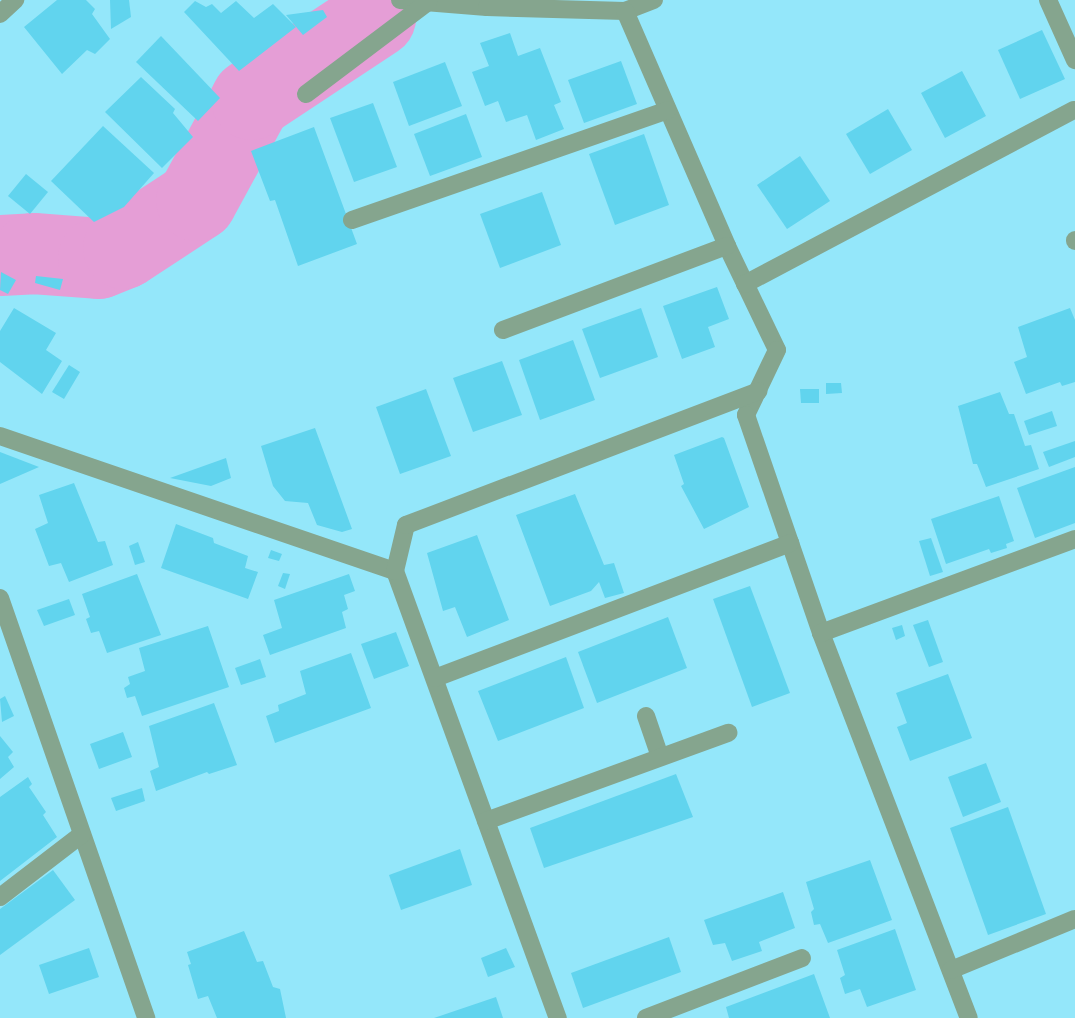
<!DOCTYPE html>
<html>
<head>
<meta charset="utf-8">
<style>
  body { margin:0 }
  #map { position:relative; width:1075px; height:1018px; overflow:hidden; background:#94e7fa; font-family:Signika,sans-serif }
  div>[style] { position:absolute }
  .river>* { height:81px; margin:-40.5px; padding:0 40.5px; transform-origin:40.5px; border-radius:40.5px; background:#e59ed6 }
  .building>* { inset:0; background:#61d4ee }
  .minor>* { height:18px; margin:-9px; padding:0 9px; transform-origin:9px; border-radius:9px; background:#85a58e }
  span { translate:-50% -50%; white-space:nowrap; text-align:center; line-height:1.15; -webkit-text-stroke:4.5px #c6edf6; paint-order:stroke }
</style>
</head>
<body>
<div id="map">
  <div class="river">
    <div style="left:0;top:255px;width:33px;rotate:-3deg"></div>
    <div style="left:33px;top:253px;width:65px;rotate:4.4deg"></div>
    <div style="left:98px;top:258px;width:27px;rotate:-22deg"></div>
    <div style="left:123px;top:248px;width:87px;rotate:-33.3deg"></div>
    <div style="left:196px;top:200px;width:115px;rotate:-61.4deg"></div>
    <div style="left:251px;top:99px;width:149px;rotate:-33.5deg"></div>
  </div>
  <div class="building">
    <div style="clip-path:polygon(57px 0,86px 0,95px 9px,92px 14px,110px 39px,95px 54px,87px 50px,62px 74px,24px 27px)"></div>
    <div style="clip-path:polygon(110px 0,129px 0,131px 17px,111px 29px)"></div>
    <div style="clip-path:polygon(195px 1px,206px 7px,212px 4px,221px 13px,236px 1px,254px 18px,273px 4px,296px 27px,239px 71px,184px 12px)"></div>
    <div style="clip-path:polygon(323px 10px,327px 17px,303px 35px,286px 15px)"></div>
    <div style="clip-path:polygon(1042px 30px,1065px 79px,1020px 99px,998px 50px)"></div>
    <div style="clip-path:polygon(510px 33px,518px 56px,540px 48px,561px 102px,554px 105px,564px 129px,536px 140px,527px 115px,506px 122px,498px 101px,485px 106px,472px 72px,489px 66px,480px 43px)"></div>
    <div style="clip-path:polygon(161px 36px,220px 98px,198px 121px,136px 62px)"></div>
    <div style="clip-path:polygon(621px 61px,637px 104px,584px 123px,568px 80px)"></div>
    <div style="clip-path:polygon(445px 62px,462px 106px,409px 126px,393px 82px)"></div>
    <div style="clip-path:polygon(962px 71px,986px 116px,945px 138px,921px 93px)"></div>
    <div style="clip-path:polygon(141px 77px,175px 109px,173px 113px,193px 137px,162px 168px,105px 112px)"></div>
    <div style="clip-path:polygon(373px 103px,397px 167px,354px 182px,330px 118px)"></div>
    <div style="clip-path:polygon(888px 109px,912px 150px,870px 174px,846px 134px)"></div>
    <div style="clip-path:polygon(466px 114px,482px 157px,430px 176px,414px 134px)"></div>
    <div style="clip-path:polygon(103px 126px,154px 173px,124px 207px,94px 222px,51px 181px)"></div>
    <div style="clip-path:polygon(314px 127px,357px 244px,298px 266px,275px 200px,270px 201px,251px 151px)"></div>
    <div style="clip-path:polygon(644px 134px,669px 205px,615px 225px,589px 154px)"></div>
    <div style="clip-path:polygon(800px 156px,830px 201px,787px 229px,757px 185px)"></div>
    <div style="clip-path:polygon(26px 174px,48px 192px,30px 214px,8px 196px)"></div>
    <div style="clip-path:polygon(542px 192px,561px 245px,500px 268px,480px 214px)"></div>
    <div style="clip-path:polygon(1px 272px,16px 280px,8px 294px,0 290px)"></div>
    <div style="clip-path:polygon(36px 276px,63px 279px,60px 290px,35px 283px)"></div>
    <div style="clip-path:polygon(717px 287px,729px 319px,708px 327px,715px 347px,682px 359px,663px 306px)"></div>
    <div style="clip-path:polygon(14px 308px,56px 333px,46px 350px,62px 361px,42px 394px,0 362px,0 331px)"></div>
    <div style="clip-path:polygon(641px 308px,658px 357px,600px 378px,582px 329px)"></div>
    <div style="clip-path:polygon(1070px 308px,1075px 320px,1075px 382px,1062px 386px,1060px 382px,1026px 394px,1014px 362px,1027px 357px,1018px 327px)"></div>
    <div style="clip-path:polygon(573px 340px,595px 400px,540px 420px,519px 360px)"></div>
    <div style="clip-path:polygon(502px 361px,522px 415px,473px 432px,453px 378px)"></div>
    <div style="clip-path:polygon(69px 365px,80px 372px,64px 399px,52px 392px)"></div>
    <div style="clip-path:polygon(826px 383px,841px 383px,842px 393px,826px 394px)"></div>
    <div style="clip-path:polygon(426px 389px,451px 456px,400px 474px,376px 407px)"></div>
    <div style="clip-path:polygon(800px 389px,819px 389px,819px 403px,801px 403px)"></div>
    <div style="clip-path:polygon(1000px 392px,1009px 414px,1014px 414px,1025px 446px,1031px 445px,1039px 469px,986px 487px,977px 464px,973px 464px,958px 406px)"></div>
    <div style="clip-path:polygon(1052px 411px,1057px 426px,1029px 435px,1024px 421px)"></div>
    <div style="clip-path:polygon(315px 428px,352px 529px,342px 532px,317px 525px,308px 503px,285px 501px,273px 486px,261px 446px)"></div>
    <div style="clip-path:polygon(722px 437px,724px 438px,749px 507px,704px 529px,681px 486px,684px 484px,674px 455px)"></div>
    <div style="clip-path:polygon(1075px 441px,1075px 457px,1049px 467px,1043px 452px)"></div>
    <div style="clip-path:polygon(0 452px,39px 467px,0 484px)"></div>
    <div style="clip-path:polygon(226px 458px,231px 478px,211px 486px,170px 478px)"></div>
    <div style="clip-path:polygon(1075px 467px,1075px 523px,1035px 538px,1017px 488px)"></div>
    <div style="clip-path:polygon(74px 483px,98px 542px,105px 541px,113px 565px,69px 582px,61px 563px,49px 566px,35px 529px,48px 523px,39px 495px)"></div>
    <div style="clip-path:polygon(575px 494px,604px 565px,614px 563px,624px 593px,605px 598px,599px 582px,591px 591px,550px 606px,516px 515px)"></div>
    <div style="clip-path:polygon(999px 496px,1014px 541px,1006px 544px,1007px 548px,991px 553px,989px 549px,946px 564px,931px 519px)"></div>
    <div style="clip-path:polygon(176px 524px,213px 538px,214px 543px,248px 556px,245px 568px,258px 572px,248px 599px,161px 568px)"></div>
    <div style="clip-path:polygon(477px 535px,509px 620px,467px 637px,455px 607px,443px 611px,427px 553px)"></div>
    <div style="clip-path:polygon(931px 538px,943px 572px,930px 576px,919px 541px)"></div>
    <div style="clip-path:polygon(138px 542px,145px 562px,135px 565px,129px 546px)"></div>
    <div style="clip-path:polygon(271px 550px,282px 554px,279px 561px,268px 558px)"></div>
    <div style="clip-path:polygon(283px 573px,290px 574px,285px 589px,278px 586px)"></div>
    <div style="clip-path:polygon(137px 574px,161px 635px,107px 653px,99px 631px,91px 633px,86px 619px,90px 617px,82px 594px)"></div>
    <div style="clip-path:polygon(349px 574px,355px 591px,344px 595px,348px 609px,342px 612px,346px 628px,270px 655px,263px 635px,282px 628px,274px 600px)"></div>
    <div style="clip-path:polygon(750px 586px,790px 693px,752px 707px,713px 599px)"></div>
    <div style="clip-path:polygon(69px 599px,75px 615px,44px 626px,37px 610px)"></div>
    <div style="clip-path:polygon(668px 617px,687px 668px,597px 703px,578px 652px)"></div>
    <div style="clip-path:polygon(928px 620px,943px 662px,929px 667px,913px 625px)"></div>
    <div style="clip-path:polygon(902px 625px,905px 636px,896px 640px,892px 628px)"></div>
    <div style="clip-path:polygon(208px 626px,229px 687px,142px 716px,135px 696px,127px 698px,124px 688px,130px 684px,128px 677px,145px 671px,139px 648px)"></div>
    <div style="clip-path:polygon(396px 632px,409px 666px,374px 679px,361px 644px)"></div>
    <div style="clip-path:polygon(351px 653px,371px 708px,275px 743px,266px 716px,279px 711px,278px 705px,306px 694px,300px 671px)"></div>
    <div style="clip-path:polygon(566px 657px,584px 708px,498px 741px,478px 691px)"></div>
    <div style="clip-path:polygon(260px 659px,266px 677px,241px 685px,235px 668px)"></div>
    <div style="clip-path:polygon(948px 674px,972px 738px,910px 761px,897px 727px,907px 723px,896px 693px)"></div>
    <div style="clip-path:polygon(5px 696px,14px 716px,2px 722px,0 699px)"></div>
    <div style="clip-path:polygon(214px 703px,237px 765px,209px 774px,207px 772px,156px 791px,150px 771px,159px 767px,149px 726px)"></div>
    <div style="clip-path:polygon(123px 732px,132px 757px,99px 769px,90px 744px)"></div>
    <div style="clip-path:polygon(0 736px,13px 752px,8px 757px,14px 767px,0 779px)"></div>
    <div style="clip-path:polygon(986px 763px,1001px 802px,963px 817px,948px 777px)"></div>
    <div style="clip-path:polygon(676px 774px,693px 817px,544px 868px,530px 828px)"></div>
    <div style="clip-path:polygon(28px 777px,32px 784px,29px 787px,46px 812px,43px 815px,57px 837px,0 881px,0 797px)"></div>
    <div style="clip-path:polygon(142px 788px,145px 801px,116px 811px,111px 798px)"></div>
    <div style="clip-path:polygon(1008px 807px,1046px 914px,988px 935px,950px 828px)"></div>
    <div style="clip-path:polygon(460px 849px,472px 885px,401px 910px,389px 875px)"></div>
    <div style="clip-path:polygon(870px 860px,892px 920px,828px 943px,820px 924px,814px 925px,811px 912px,814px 909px,806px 882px)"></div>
    <div style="clip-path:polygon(53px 870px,75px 900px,0 955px,0 909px)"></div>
    <div style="clip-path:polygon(783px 892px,795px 928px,759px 942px,762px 951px,732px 961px,725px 943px,713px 945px,704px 920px)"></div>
    <div style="clip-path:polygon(895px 929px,916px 990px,867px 1007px,860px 989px,845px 994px,840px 978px,845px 975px,837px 950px)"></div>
    <div style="clip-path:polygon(244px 931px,257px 962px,263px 961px,273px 987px,280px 989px,286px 1018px,217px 1018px,208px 996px,198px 999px,188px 965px,191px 964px,187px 952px)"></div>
    <div style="clip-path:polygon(669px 937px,681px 972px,583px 1008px,571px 973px)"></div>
    <div style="clip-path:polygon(89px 948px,99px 977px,49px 994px,39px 965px)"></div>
    <div style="clip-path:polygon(506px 948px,515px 967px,488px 977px,481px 958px)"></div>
    <div style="clip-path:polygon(814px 974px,830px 1018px,729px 1018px,726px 1007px)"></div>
    <div style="clip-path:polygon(496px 997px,503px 1018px,434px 1018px)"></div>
  </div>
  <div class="minor">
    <div style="left:400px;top:0;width:87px;rotate:4.6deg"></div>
    <div style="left:487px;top:7px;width:138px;rotate:1.7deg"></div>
    <div style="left:625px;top:11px;width:31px;rotate:-21deg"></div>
    <div style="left:1048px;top:0;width:66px;rotate:65.8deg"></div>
    <div style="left:625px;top:11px;width:256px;rotate:66.5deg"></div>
    <div style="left:727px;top:246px;width:115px;rotate:64.3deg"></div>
    <div style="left:777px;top:350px;width:72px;rotate:115.5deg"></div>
    <div style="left:746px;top:415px;width:231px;rotate:71deg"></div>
    <div style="left:821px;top:633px;width:412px;rotate:69deg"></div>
    <div style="left:0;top:14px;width:21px;rotate:-43deg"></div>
    <div style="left:306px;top:94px;width:153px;rotate:-37deg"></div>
    <div style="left:352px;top:220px;width:334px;rotate:-19.2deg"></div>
    <div style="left:1075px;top:240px;width:1px;rotate:90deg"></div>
    <div style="left:745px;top:284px;width:372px;rotate:-27.9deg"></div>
    <div style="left:503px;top:330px;width:239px;rotate:-20.6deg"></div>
    <div style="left:0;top:436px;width:417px;rotate:18.9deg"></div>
    <div style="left:395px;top:571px;width:476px;rotate:70deg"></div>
    <div style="left:395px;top:571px;width:47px;rotate:-76.6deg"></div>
    <div style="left:406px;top:525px;width:377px;rotate:-20.8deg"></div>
    <div style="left:0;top:598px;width:445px;rotate:70.8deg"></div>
    <div style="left:821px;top:633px;width:271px;rotate:-20.3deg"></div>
    <div style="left:435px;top:678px;width:380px;rotate:-20.8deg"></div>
    <div style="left:646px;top:716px;width:43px;rotate:71.1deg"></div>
    <div style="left:486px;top:821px;width:258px;rotate:-20deg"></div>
    <div style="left:0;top:897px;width:103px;rotate:-37.5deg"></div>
    <div style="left:951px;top:970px;width:134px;rotate:-22.4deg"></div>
    <div style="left:646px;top:1018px;width:167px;rotate:-21deg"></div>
  </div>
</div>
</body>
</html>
